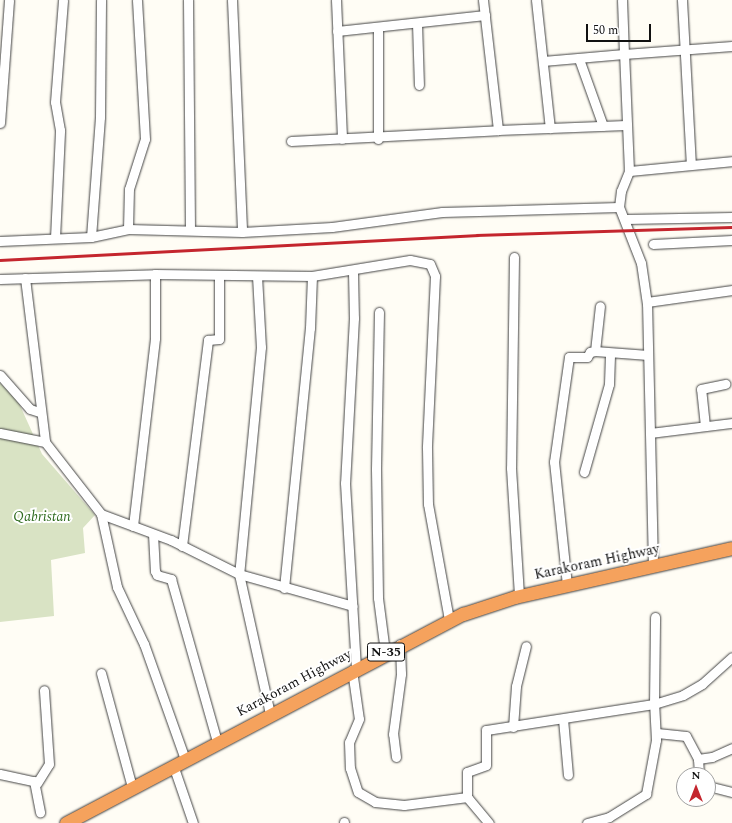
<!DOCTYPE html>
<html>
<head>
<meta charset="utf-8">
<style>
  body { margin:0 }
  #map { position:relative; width:732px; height:823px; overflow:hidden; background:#fffdf5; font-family:Spectral,serif }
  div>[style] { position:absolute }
  .cemetery>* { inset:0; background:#d9e3c4 }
  .roads { filter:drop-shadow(0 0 1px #444) drop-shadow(0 0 1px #444) }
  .minor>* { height:9px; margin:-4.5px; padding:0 4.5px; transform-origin:4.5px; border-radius:4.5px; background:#fff }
  .highway>* { height:13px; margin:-6.5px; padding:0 6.5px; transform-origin:6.5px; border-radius:6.5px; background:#f5a25d }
  .rail>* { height:2.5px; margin:-1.25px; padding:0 1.25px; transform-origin:1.25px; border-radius:1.25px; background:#c4262e }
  span { translate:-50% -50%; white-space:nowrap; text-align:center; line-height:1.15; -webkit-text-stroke:4px #fff; paint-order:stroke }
  .shield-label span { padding:1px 3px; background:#fff; border:1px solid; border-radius:3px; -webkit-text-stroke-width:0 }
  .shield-label { font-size:13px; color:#111; font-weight:700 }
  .park-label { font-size:14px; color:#2f6b1f; font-style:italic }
  .street-label { font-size:14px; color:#111 }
  .north { position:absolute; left:676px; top:767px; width:40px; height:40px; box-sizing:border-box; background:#fff; border:1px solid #a0a0a0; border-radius:50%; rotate:0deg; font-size:11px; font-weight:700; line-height:16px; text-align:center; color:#111 }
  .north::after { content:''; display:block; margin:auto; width:14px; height:18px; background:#c4262e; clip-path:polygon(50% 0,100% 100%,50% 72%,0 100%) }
  .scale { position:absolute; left:586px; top:24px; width:65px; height:18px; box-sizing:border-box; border:2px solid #111; border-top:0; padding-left:5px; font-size:12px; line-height:14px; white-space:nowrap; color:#111; -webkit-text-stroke:3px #fff; paint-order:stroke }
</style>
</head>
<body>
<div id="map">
  <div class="cemetery">
    <div style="clip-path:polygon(0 383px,18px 401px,42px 454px,95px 515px,83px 528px,85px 553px,51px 560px,54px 616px,0 622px)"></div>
  </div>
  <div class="roads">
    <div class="minor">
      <div style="left:188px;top:0;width:228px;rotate:89.5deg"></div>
      <div style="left:232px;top:0;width:232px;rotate:87.5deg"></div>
      <div style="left:336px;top:0;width:139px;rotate:87.5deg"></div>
      <div style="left:483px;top:0;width:131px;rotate:83.4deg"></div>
      <div style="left:498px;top:130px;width:128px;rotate:-2.2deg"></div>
      <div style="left:536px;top:0;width:129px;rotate:83.8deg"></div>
      <div style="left:682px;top:0;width:164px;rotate:86.9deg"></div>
      <div style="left:417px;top:23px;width:62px;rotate:88.2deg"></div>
      <div style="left:378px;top:27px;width:112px;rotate:90deg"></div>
      <div style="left:337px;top:31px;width:149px;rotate:-6.2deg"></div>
      <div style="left:579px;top:59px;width:71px;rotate:70.3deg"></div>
      <div style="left:543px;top:61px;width:81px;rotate:-4.9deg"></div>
      <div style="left:624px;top:54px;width:54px;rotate:-92.1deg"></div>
      <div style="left:0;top:123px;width:123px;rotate:-85.8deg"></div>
      <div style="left:291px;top:141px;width:207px;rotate:-3deg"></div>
      <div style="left:629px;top:171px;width:117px;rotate:-92.4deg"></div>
      <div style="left:624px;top:54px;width:108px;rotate:-4.2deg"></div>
      <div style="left:626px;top:219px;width:106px;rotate:-1.1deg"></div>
      <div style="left:128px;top:229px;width:40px;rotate:-88.6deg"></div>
      <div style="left:129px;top:189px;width:52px;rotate:-72.3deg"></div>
      <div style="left:145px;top:139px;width:139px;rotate:-93.3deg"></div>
      <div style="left:91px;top:237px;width:120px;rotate:-85.7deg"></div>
      <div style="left:100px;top:117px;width:117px;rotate:-89.5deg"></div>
      <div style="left:55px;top:238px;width:108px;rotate:-87.3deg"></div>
      <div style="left:60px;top:130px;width:28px;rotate:-100deg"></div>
      <div style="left:55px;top:102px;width:102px;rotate:-85.5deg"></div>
      <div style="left:0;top:241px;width:91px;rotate:-2.5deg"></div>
      <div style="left:91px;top:237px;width:38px;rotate:-12deg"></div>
      <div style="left:128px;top:229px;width:114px;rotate:1.5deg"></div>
      <div style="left:242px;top:232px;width:90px;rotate:-3.2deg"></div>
      <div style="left:332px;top:227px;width:111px;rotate:-7.8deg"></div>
      <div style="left:442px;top:212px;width:177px;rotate:-1.6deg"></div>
      <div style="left:653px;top:244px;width:79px;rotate:-2.9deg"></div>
      <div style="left:514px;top:257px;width:211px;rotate:90.8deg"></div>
      <div style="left:511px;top:468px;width:128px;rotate:86.4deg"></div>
      <div style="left:353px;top:272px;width:46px;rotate:88.8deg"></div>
      <div style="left:354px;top:318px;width:165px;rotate:93.1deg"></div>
      <div style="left:345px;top:483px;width:185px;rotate:86.6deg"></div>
      <div style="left:257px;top:276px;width:71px;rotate:86.8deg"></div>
      <div style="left:261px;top:347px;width:228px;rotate:95.5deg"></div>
      <div style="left:239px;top:574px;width:143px;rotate:77.5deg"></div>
      <div style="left:25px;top:278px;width:165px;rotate:83deg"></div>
      <div style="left:45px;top:442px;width:91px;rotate:52.1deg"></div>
      <div style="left:101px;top:514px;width:75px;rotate:77.6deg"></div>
      <div style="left:117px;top:587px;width:63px;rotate:64.7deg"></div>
      <div style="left:144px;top:644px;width:122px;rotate:70.4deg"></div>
      <div style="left:0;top:279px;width:155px;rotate:-1.8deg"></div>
      <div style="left:155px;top:274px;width:157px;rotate:0.7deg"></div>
      <div style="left:312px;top:276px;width:99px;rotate:-9.3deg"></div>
      <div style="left:410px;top:260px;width:20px;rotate:11deg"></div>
      <div style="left:430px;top:264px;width:13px;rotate:67deg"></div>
      <div style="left:435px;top:276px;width:172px;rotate:92.7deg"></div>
      <div style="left:427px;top:448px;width:56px;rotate:89deg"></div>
      <div style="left:428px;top:504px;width:118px;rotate:79.7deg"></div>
      <div style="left:647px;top:302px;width:86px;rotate:-8deg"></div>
      <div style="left:379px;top:312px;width:157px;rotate:91.1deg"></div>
      <div style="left:376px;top:469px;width:129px;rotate:89.1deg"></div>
      <div style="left:378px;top:598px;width:54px;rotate:82.6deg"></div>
      <div style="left:595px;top:351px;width:53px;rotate:4.3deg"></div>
      <div style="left:0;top:375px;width:45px;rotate:48.6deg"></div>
      <div style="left:30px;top:409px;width:9px;rotate:18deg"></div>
      <div style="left:705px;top:426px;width:37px;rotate:-96deg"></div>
      <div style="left:701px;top:389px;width:25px;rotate:-12deg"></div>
      <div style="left:0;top:433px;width:46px;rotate:11.3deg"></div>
      <div style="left:650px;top:433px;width:83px;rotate:-7deg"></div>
      <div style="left:584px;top:472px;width:91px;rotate:-74.1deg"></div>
      <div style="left:609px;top:384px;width:31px;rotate:-88deg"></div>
      <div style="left:101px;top:514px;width:75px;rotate:20.4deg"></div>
      <div style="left:171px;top:540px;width:76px;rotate:26.6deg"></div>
      <div style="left:239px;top:574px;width:118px;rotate:15.7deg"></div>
      <div style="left:133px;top:526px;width:189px;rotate:-83.3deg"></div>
      <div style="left:155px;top:338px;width:64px;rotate:-90deg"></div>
      <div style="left:153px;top:534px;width:37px;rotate:87deg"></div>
      <div style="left:155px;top:571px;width:4px;rotate:63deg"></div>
      <div style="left:157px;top:575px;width:15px;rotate:16deg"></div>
      <div style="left:171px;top:579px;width:169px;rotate:74.2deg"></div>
      <div style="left:182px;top:546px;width:208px;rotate:-82.8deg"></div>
      <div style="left:208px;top:340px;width:11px;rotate:-5deg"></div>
      <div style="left:219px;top:339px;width:63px;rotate:-90deg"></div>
      <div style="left:653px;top:566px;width:262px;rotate:-91.3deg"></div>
      <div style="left:647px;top:304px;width:41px;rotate:-98.3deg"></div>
      <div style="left:641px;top:263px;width:60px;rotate:-111.4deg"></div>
      <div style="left:619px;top:207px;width:16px;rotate:-83deg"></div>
      <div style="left:621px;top:191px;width:22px;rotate:-68deg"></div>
      <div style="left:629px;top:171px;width:103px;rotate:-5.5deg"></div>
      <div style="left:567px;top:585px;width:124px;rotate:-96deg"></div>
      <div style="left:554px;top:462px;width:106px;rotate:-81.9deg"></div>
      <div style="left:569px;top:357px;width:18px"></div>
      <div style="left:587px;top:357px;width:6px;rotate:-59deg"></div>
      <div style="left:590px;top:352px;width:5px;rotate:-11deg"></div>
      <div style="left:595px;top:351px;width:45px;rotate:-83.7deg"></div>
      <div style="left:284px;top:588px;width:261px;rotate:-84.3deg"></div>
      <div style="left:310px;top:328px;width:52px;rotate:-87.8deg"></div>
      <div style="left:352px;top:670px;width:49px;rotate:81.9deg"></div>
      <div style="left:359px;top:719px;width:25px;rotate:113deg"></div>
      <div style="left:349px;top:742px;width:26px;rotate:88deg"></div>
      <div style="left:350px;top:768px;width:25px;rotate:72deg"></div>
      <div style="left:358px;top:792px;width:20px;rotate:30deg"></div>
      <div style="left:375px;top:802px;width:29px;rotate:6deg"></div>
      <div style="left:404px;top:805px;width:64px;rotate:-7.2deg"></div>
      <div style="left:467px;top:797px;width:34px;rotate:50deg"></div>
      <div style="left:101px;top:673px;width:118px;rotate:74.8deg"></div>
      <div style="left:563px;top:719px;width:56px;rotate:84.9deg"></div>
      <div style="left:513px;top:727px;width:41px;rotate:-85.8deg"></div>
      <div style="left:516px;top:686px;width:41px;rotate:-76deg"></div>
      <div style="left:657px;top:733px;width:29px;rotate:6deg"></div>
      <div style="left:686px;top:736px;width:26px;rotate:62deg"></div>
      <div style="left:698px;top:759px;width:16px;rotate:86deg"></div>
      <div style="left:396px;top:757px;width:23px;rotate:-97deg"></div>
      <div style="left:393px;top:734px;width:61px;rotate:-82.4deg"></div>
      <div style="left:401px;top:674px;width:30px;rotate:-92deg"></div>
      <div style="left:698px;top:759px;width:14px;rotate:-8deg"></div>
      <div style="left:712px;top:757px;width:22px;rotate:-24deg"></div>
      <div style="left:173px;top:765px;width:61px;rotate:71deg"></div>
      <div style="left:0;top:774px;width:35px;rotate:12deg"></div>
      <div style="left:34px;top:781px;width:32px;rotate:79deg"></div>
      <div style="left:37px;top:783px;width:22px;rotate:-58deg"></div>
      <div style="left:49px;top:764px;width:74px;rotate:-93.9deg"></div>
      <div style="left:708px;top:786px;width:25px;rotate:14deg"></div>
      <div style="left:467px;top:797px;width:25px;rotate:-90deg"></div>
      <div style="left:467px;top:772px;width:20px;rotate:-20deg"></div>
      <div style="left:486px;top:765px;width:35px;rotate:-90deg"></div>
      <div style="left:486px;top:730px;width:170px;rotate:-8.8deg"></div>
      <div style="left:654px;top:704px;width:87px;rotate:-89.3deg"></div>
      <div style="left:344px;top:823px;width:1px;rotate:-90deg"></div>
      <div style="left:587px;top:823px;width:23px;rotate:-15deg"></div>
      <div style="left:609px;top:817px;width:44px;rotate:-31.9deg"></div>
      <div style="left:646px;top:794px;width:55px;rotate:-79.5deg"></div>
      <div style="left:656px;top:740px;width:36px;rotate:-93deg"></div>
      <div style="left:654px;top:704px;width:30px;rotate:-17deg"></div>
      <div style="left:683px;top:695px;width:22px;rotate:-30deg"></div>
      <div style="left:702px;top:684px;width:40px;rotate:-42deg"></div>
    </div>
    <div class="highway">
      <div style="left:66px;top:823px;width:449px;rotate:-27.8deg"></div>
      <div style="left:463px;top:614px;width:55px;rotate:-18.1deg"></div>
      <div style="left:515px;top:597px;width:222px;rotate:-12.7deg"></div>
    </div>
  </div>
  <div class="rail">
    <div style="left:0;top:260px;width:478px;rotate:-3deg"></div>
    <div style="left:477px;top:235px;width:255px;rotate:-1.8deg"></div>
  </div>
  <div class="shield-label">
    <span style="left:386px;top:652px">N-35</span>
  </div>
  <div class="park-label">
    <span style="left:42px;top:517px">Qabristan</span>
  </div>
  <div class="street-label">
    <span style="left:597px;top:562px;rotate:-12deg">Karakoram Highway</span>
    <span style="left:294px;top:683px;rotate:-28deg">Karakoram Highway</span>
  </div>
  <div class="north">N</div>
  <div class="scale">50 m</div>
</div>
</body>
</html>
